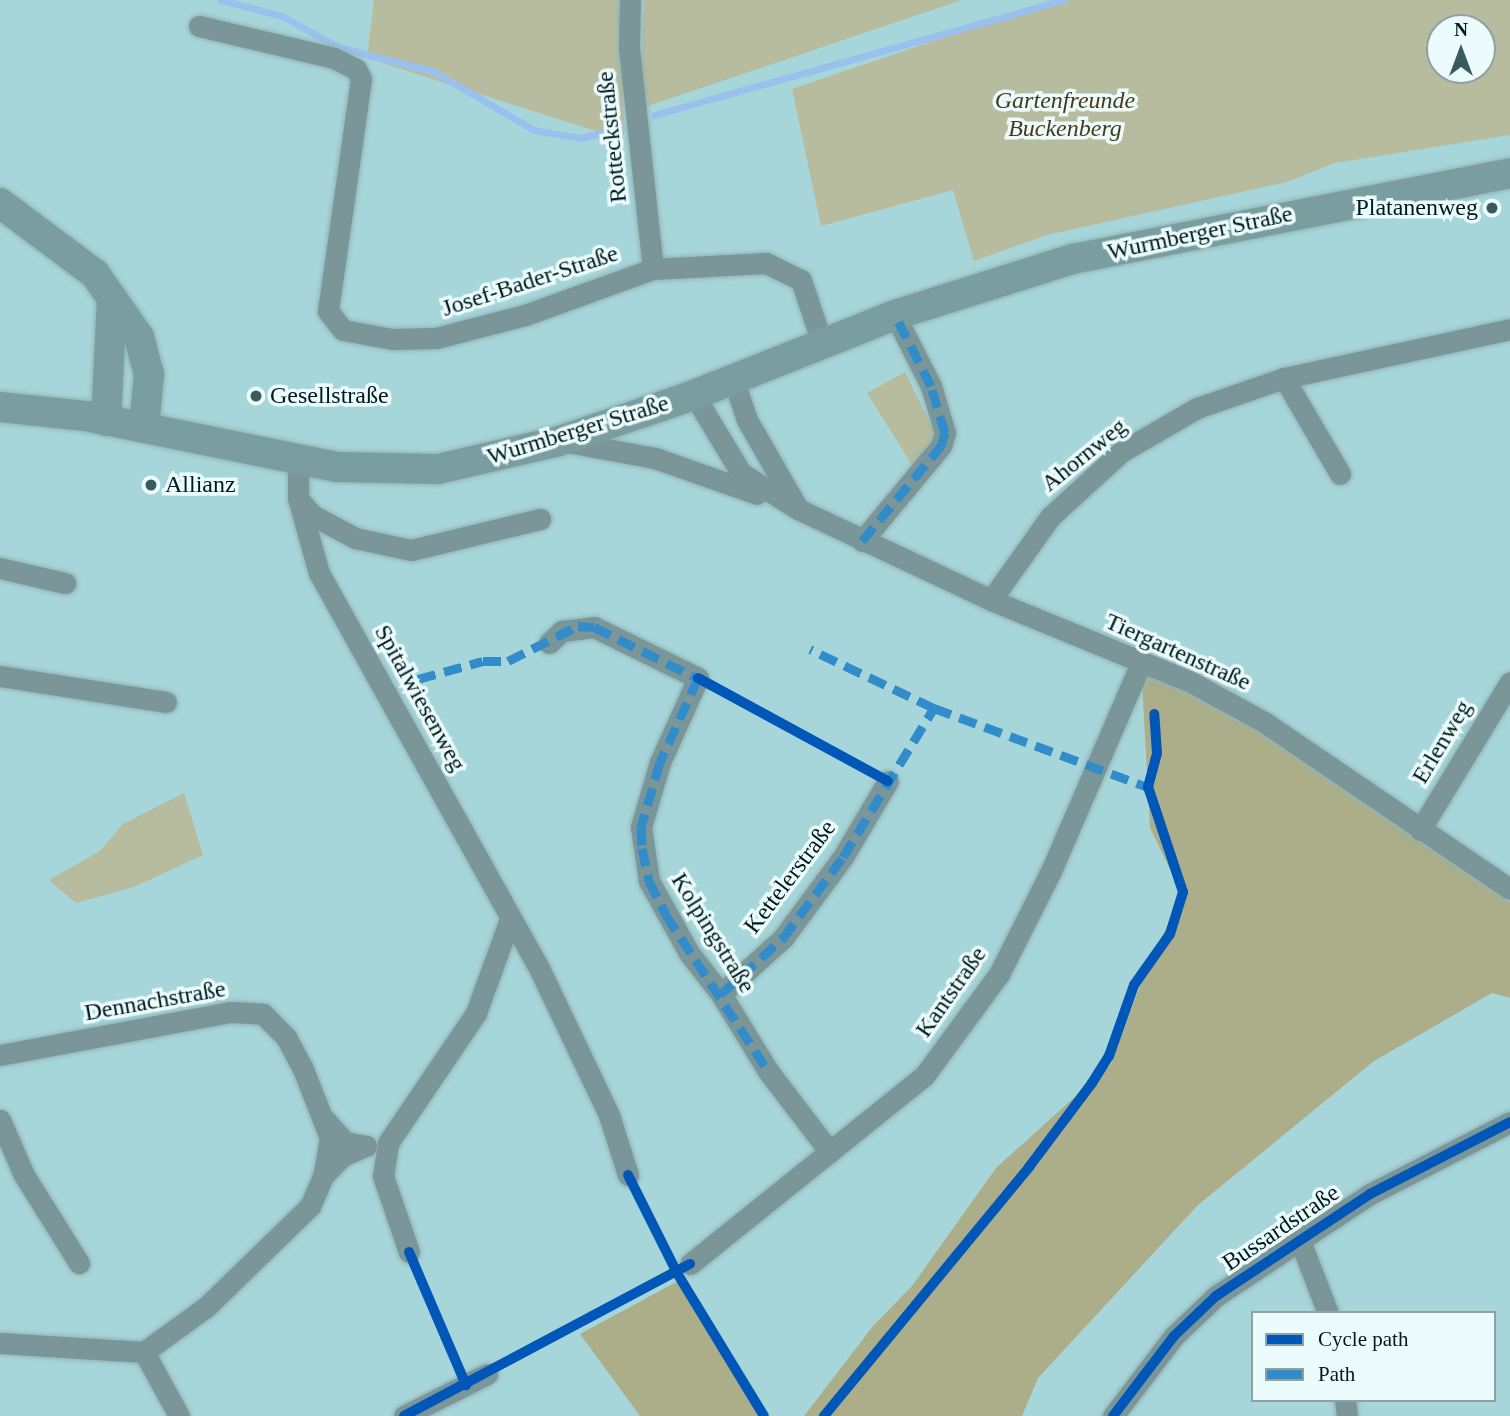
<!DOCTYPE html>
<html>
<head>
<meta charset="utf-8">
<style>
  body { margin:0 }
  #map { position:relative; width:1510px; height:1416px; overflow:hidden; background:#a7d6da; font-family:Georgia,serif }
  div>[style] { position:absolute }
  .green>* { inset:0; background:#b7bc9f }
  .forest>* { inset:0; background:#acae89 }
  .stream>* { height:7px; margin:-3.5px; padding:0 3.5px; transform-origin:3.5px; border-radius:3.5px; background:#9ac0ee }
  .roads { filter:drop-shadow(0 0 2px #90b4b7) drop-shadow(0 0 2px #90b4b7) }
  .street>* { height:21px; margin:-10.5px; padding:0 10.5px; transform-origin:10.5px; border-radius:10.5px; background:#7a9698 }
  .secondary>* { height:30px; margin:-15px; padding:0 15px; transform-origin:15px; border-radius:15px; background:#7a9ea0 }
  .quiet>* { height:9px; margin-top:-4.5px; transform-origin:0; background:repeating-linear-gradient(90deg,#328cc9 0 18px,transparent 0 27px) }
  .cycleway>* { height:10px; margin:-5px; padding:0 5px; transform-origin:5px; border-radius:5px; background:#0057b8 }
  .dots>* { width:19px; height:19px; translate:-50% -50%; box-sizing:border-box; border:4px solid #ecfcfd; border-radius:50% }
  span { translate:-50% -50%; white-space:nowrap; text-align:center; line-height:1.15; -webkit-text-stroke:7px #ecfcfd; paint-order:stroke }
  .park-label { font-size:24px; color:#49391a; font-style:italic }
  .street-label { font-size:24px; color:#00191b }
  .poi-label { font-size:24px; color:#00191b }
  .right { translate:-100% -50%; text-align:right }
  .left { translate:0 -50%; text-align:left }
  .legend { position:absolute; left:1251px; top:1311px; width:245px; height:91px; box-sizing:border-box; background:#ecfcfd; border:2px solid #8ea1a3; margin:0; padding:9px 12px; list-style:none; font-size:21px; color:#00191b }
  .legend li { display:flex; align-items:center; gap:14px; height:35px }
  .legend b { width:35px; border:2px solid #8ea1a3 }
  .north { position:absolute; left:1426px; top:14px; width:70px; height:70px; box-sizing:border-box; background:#ecfcfd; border:2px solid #8ea1a3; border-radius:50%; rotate:0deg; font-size:19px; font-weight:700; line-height:28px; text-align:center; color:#00191b }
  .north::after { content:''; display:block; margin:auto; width:24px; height:32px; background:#3a5b5e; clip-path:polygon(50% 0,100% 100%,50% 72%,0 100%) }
</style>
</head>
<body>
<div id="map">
  <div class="green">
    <div style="clip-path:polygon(374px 0,621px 0,624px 140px,367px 58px)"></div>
    <div style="clip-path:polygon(644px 0,962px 0,639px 109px)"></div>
    <div style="clip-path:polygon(evenodd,1053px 0,1510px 0,1510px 135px,1335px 163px,1287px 182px,1047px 235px,974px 261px,953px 190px,821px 226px,792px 89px,1053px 0,1482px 28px,1482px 70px,1440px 70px,1440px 28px,1482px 28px)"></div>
    <div style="clip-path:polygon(905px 372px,936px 435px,936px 441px,912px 465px,867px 393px)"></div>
    <div style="clip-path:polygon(184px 793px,203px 855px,134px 887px,76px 903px,49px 880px,100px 851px,123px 824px)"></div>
  </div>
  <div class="forest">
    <div style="clip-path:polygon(1141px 664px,1263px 728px,1510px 902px,1510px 998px,1492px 993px,1374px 1061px,1198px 1205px,1038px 1378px,1022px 1416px,804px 1416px,873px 1326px,912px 1286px,996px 1168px,1111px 1064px,1142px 980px,1182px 894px,1150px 828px)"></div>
    <div style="clip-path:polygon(678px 1281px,768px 1416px,640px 1416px,580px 1334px)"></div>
  </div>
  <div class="stream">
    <div style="left:221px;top:0;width:63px;rotate:14.7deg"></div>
    <div style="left:282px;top:16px;width:64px;rotate:29deg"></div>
    <div style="left:338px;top:47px;width:98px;rotate:14.2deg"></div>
    <div style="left:433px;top:71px;width:117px;rotate:30.3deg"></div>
    <div style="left:534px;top:130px;width:48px;rotate:9.7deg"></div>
    <div style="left:581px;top:138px;width:42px;rotate:-13.7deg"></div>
    <div style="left:654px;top:115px;width:426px;rotate:-15.7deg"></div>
  </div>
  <div class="roads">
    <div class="street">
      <div style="left:630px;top:0;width:48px;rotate:91.2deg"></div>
      <div style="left:629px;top:48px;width:222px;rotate:83.8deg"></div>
      <div style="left:199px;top:26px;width:139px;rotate:13.3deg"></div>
      <div style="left:334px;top:58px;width:25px;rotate:27deg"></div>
      <div style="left:356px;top:69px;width:11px;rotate:63deg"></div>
      <div style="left:361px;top:79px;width:234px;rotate:98.1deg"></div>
      <div style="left:328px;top:311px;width:24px;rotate:52deg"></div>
      <div style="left:343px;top:330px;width:50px;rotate:10.4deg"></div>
      <div style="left:392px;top:339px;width:44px;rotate:-1.3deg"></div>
      <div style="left:436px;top:338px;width:92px;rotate:-14.5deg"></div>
      <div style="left:525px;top:315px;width:136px;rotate:-19.8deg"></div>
      <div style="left:653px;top:269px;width:113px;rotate:-3deg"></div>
      <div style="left:766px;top:263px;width:39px;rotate:26deg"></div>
      <div style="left:801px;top:280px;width:66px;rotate:71.6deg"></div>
      <div style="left:733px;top:378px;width:44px;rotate:71.6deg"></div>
      <div style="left:747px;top:420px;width:100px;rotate:60.1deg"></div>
      <div style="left:1284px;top:378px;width:111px;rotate:59.7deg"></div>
      <div style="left:694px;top:395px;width:91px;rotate:58.9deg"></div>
      <div style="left:741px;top:473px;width:67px;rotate:32.3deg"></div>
      <div style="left:798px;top:509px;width:213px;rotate:25.2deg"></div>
      <div style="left:991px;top:600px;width:216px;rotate:22.3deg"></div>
      <div style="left:1191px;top:682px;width:83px;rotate:28.7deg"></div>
      <div style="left:1264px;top:722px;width:297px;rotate:34.2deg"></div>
      <div style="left:562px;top:441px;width:95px;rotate:10.4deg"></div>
      <div style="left:655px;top:458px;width:108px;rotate:19.4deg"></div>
      <div style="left:298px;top:461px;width:37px;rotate:90deg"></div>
      <div style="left:298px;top:498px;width:78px;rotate:74.4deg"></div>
      <div style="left:319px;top:573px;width:450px;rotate:60.9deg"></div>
      <div style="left:538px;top:966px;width:165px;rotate:64.5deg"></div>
      <div style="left:609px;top:1115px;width:63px;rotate:72.4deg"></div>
      <div style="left:300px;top:501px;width:18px;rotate:49deg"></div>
      <div style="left:312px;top:515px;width:49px;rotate:28.1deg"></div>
      <div style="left:355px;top:538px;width:57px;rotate:12.1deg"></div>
      <div style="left:411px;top:550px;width:133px;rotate:-13.5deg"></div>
      <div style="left:862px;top:541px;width:124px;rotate:-50.3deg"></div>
      <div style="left:941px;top:446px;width:14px;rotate:-73deg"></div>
      <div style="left:945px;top:433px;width:49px;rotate:-106.6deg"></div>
      <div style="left:931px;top:386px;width:80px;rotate:-116.9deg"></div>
      <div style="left:0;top:568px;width:67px;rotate:13deg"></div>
      <div style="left:991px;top:600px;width:102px;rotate:-54.6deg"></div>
      <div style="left:1050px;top:517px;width:96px;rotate:-42.5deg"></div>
      <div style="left:1121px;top:452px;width:88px;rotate:-30.1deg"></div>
      <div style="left:1197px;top:408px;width:92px;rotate:-19deg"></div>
      <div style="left:1284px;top:378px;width:231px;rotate:-12.2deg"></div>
      <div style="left:549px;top:643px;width:18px;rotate:-43deg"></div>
      <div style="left:562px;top:631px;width:32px;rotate:-7deg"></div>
      <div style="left:594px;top:627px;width:116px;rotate:26.1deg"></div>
      <div style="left:698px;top:678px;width:92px;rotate:114.3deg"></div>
      <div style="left:660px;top:762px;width:68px;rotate:106.3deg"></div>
      <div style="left:641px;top:827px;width:55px;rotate:81.6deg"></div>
      <div style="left:649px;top:881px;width:82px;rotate:60.9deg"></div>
      <div style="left:689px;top:953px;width:52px;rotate:52deg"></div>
      <div style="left:721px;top:994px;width:90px;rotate:58.6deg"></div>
      <div style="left:768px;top:1071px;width:102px;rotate:52.6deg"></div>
      <div style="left:0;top:676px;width:168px;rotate:8.9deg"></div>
      <div style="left:1420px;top:830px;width:173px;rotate:-58.7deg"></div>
      <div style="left:721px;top:994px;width:84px;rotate:-42.1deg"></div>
      <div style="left:783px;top:938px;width:101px;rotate:-53.5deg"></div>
      <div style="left:843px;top:857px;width:88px;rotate:-59.4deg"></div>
      <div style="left:0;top:1055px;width:234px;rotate:-10.6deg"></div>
      <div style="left:230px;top:1012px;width:33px;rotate:3deg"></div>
      <div style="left:263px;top:1014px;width:33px;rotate:45deg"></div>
      <div style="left:286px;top:1037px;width:36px;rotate:62deg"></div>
      <div style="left:303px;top:1069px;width:74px;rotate:68.6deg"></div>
      <div style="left:330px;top:1138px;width:39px;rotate:100deg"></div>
      <div style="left:323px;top:1176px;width:33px;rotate:113deg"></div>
      <div style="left:310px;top:1206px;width:145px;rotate:135.8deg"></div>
      <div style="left:206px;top:1307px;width:77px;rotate:144deg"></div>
      <div style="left:0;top:1120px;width:60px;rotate:66.4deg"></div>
      <div style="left:24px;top:1175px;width:104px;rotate:58deg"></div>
      <div style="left:323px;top:1176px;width:28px;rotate:-46deg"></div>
      <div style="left:342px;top:1156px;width:26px;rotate:-23deg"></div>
      <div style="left:366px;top:1146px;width:21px;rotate:-169deg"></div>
      <div style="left:345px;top:1142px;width:30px;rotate:-132deg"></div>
      <div style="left:1299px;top:1238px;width:80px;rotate:68.9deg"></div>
      <div style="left:409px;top:1252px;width:80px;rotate:-108.9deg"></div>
      <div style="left:383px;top:1176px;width:33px;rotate:-81deg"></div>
      <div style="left:388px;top:1143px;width:157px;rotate:-55.9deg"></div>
      <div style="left:476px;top:1013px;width:100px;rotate:-70.1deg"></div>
      <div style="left:690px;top:1264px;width:300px;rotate:-38.8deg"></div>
      <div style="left:924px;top:1076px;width:127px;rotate:-53.7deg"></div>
      <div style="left:999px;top:974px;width:115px;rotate:-63.2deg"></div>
      <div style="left:1051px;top:871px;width:227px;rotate:-66.6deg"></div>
      <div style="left:0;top:1343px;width:144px;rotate:3.6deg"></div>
      <div style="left:144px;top:1352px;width:73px;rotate:61.3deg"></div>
      <div style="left:1345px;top:1400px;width:16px;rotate:83deg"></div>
      <div style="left:404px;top:1416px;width:93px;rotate:-26.8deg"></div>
      <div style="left:1113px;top:1416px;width:101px;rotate:-52.7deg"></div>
      <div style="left:1174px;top:1336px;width:58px;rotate:-43.6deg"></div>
      <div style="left:1216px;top:1296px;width:185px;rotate:-33.5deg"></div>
      <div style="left:1370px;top:1194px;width:157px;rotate:-27.2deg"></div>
    </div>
    <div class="secondary">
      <div style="left:0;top:203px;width:119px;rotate:36.8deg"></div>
      <div style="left:95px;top:274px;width:77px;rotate:55.1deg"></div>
      <div style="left:139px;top:337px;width:38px;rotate:75deg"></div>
      <div style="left:149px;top:374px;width:54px;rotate:95.3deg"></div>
      <div style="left:0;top:407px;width:86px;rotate:6deg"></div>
      <div style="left:86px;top:416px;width:256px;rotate:11.5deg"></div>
      <div style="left:337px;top:467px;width:101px;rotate:1.1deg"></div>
      <div style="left:438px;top:469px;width:124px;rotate:-13deg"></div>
      <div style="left:559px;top:441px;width:143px;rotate:-18.8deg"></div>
      <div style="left:694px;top:395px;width:216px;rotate:-21.7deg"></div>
      <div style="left:895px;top:315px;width:187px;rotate:-17.5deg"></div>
      <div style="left:1073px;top:259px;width:445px;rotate:-11.1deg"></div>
      <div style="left:106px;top:421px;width:121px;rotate:-87.2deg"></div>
    </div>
  </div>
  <div class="quiet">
    <div style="left:862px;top:541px;width:124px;rotate:-50.3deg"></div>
    <div style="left:941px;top:446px;width:14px;rotate:-73deg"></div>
    <div style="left:945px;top:433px;width:49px;rotate:-106.6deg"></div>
    <div style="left:931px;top:386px;width:80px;rotate:-116.9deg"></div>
    <div style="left:698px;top:678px;width:92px;rotate:114.3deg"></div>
    <div style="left:660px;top:762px;width:68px;rotate:106.3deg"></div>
    <div style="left:641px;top:827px;width:21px;rotate:87deg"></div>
    <div style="left:642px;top:848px;width:34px;rotate:78deg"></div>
    <div style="left:649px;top:881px;width:38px;rotate:63deg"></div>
    <div style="left:666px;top:915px;width:186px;rotate:56.8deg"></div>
    <div style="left:418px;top:679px;width:67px;rotate:-15.5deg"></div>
    <div style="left:483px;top:661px;width:25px"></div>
    <div style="left:508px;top:661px;width:78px;rotate:-26.6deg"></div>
    <div style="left:578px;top:626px;width:16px;rotate:4deg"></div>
    <div style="left:594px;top:627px;width:122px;rotate:26.4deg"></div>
    <div style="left:934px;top:708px;width:228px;rotate:20.3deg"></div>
    <div style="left:721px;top:994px;width:84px;rotate:-42.1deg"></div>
    <div style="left:783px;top:938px;width:101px;rotate:-53.5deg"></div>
    <div style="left:843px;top:857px;width:175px;rotate:-58.6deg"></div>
    <div style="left:934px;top:708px;width:137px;rotate:-154.6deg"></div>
  </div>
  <div class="cycleway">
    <div style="left:698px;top:678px;width:216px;rotate:28.5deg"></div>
    <div style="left:628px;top:1175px;width:110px;rotate:63.4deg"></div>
    <div style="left:677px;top:1273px;width:167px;rotate:58.7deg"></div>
    <div style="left:409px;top:1252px;width:145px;rotate:66.8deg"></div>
    <div style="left:404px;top:1416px;width:324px;rotate:-28deg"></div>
    <div style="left:824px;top:1416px;width:323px;rotate:-50.5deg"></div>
    <div style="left:1029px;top:1167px;width:105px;rotate:-53.1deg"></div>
    <div style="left:1092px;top:1083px;width:32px;rotate:-58deg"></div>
    <div style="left:1109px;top:1056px;width:75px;rotate:-70.6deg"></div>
    <div style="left:1134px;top:985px;width:62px;rotate:-54.8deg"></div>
    <div style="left:1170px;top:934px;width:44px;rotate:-72.8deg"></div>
    <div style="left:1183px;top:892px;width:111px;rotate:-108.4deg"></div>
    <div style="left:1148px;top:787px;width:35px;rotate:-75deg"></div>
    <div style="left:1157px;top:753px;width:39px;rotate:-94deg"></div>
    <div style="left:1113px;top:1416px;width:101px;rotate:-52.7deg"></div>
    <div style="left:1174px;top:1336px;width:58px;rotate:-43.6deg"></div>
    <div style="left:1216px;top:1296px;width:185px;rotate:-33.5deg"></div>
    <div style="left:1370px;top:1194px;width:157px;rotate:-27.2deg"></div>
  </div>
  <div class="dots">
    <div style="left:1492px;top:208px;background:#3a5b5e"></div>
    <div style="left:256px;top:396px;background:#3a5b5e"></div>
    <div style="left:151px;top:485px;background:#3a5b5e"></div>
  </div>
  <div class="park-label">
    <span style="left:1065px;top:115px">Gartenfreunde<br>Buckenberg</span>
  </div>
  <div class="street-label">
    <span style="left:612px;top:137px;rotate:-96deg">Rotteckstraße</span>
    <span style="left:1200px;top:233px;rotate:-12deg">Wurmberger Straße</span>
    <span style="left:530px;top:281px;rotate:-18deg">Josef-Bader-Straße</span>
    <span style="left:578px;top:430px;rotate:-17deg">Wurmberger Straße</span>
    <span style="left:1084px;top:455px;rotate:-39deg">Ahornweg</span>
    <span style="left:1178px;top:652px;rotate:24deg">Tiergartenstraße</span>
    <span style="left:420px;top:698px;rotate:61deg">Spitalwiesenweg</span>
    <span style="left:1442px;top:742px;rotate:-59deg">Erlenweg</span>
    <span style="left:790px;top:877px;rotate:-53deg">Kettelerstraße</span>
    <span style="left:713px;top:933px;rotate:58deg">Kolpingstraße</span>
    <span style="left:951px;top:992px;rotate:-55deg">Kantstraße</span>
    <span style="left:155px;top:1001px;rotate:-10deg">Dennachstraße</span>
    <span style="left:1281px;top:1228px;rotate:-34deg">Bussardstraße</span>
  </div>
  <div class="poi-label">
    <span class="right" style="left:1478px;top:208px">Platanenweg</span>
    <span class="left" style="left:270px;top:396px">Gesellstraße</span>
    <span class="left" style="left:165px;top:485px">Allianz</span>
  </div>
  <ul class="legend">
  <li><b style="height:9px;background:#0057b8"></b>Cycle path</li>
  <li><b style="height:9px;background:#328cc9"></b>Path</li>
  </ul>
  <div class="north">N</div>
</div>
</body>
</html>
